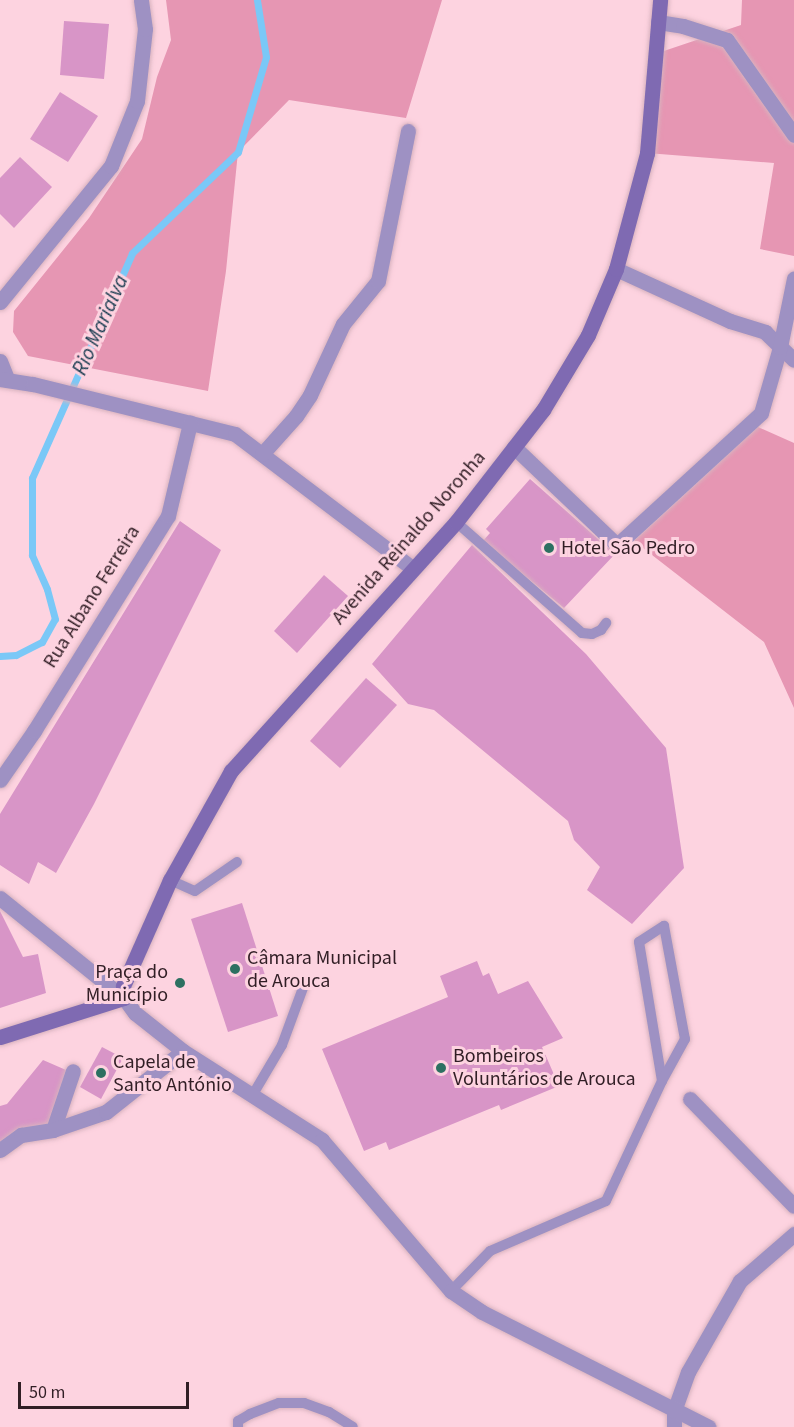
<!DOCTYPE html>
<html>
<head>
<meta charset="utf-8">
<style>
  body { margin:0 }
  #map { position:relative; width:794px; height:1427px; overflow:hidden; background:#fdd3e0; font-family:"Source Sans 3",sans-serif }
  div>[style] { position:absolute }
  .forest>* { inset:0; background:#e696b3 }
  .stream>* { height:7px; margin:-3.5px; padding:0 3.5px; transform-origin:3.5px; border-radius:3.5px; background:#7ac8f7 }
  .building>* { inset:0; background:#d895c7 }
  .roads { filter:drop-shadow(0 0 2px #d8b2be) drop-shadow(0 0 2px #d8b2be) }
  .service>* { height:10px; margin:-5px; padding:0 5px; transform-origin:5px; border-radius:5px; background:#9e91c3 }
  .minor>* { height:15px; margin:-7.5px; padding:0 7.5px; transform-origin:7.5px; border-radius:7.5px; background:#9e91c3 }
  .tertiary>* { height:15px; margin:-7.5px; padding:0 7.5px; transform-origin:7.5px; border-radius:7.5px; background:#9e91c3 }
  .secondary>* { height:15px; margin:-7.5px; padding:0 7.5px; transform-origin:7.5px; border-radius:7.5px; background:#7f6ab2 }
  .dots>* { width:16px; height:16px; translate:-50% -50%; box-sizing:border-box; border:3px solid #fdd3e0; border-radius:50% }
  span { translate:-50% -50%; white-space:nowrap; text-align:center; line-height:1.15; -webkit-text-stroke:6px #fdd3e0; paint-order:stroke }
  .street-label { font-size:20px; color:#311e25 }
  .poi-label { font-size:20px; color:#311e25 }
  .left { translate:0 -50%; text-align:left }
  .right { translate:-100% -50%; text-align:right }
  .water-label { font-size:21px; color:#1c3e52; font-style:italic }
  .scale { position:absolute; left:18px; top:1382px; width:171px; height:27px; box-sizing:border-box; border:3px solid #311e25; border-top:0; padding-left:8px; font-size:18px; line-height:21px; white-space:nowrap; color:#311e25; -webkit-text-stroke:4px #fdd3e0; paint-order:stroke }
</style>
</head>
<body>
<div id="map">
  <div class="forest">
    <div style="clip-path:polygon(166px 0,442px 0,406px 118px,289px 100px,238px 152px,226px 271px,208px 391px,28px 356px,13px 332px,14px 311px,89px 218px,142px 139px,157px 77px,171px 40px)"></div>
    <div style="clip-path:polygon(742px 0,794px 0,794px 256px,760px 249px,774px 163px,647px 153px,655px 54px,741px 25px)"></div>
    <div style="clip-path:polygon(758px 427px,794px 443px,794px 708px,764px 642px,634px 541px)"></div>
  </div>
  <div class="stream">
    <div style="left:0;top:656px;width:16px;rotate:-4deg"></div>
    <div style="left:16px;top:655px;width:29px;rotate:-27deg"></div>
    <div style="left:42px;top:642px;width:26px;rotate:-61deg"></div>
    <div style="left:55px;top:619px;width:31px;rotate:-105deg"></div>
    <div style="left:47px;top:589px;width:37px;rotate:-114deg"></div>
    <div style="left:32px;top:555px;width:77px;rotate:-90deg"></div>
    <div style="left:32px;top:478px;width:246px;rotate:-66deg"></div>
    <div style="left:132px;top:253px;width:146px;rotate:-43.6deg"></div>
    <div style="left:238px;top:152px;width:99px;rotate:-73.6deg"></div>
    <div style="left:266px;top:57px;width:58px;rotate:-99deg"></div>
  </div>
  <div class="building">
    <div style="clip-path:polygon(64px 21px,109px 24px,104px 79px,60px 75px)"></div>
    <div style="clip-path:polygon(60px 92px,98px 116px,68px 162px,30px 139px)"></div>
    <div style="clip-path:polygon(20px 157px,52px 187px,14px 228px,0 214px,0 178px)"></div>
    <div style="clip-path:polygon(530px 479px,615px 554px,564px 608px,483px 541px,490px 533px,486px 529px)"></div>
    <div style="clip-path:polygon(180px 521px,221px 550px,94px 804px,56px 873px,38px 862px,29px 884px,0 865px,0 814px)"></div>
    <div style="clip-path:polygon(472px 545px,586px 654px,666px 748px,684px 868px,632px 924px,587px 890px,600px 867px,574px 840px,568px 821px,434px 710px,408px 704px,372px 664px)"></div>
    <div style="clip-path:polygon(324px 575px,348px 596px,297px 653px,274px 631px)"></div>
    <div style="clip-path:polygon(366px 678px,397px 705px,340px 768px,310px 741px)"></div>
    <div style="clip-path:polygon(242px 903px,278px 1016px,228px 1032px,191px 919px)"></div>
    <div style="clip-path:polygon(0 911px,23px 957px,38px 954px,46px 993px,0 1008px)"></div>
    <div style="clip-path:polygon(477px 961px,483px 976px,489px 973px,498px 994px,528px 981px,563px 1038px,542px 1047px,559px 1086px,501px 1110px,499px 1105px,389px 1150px,386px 1142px,364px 1151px,322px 1049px,448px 997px,440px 976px)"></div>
    <div style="clip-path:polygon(102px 1047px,123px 1058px,101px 1099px,80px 1087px)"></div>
    <div style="clip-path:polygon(43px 1060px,66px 1070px,50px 1124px,0 1146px,0 1106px,7px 1104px)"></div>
  </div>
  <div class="roads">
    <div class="service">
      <div style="left:456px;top:522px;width:168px;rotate:41.4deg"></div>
      <div style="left:582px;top:633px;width:10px;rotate:6deg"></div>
      <div style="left:592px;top:634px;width:10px;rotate:-24deg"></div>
      <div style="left:601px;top:630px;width:9px;rotate:-54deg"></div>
      <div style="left:170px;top:880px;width:27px;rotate:24deg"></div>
      <div style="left:195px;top:891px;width:51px;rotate:-34.6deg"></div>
      <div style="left:252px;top:1096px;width:59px;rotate:-59.5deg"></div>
      <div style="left:282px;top:1045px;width:61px;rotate:-69.8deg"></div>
      <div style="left:451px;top:1291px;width:56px;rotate:-45.7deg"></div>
      <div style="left:490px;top:1251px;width:126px;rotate:-23.3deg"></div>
      <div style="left:606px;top:1201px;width:132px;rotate:-65deg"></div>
      <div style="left:662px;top:1081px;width:141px;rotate:-99.4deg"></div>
      <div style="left:639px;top:942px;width:30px;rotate:-33deg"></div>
      <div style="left:664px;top:926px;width:115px;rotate:79.5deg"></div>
      <div style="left:685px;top:1039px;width:48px;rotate:118.7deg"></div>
      <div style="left:238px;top:1427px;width:6px;rotate:-90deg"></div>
      <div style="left:238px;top:1421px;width:14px;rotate:-30deg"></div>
      <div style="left:250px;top:1414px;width:31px;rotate:-21deg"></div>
      <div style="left:279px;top:1403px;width:25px"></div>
      <div style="left:304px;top:1403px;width:27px;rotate:20deg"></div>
      <div style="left:329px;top:1412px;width:28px;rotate:32deg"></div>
    </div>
    <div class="minor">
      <div style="left:658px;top:22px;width:25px;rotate:9deg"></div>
      <div style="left:683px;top:26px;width:46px;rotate:17.7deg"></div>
      <div style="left:727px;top:40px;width:116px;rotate:54.8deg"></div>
      <div style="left:616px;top:269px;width:125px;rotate:24.5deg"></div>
      <div style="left:730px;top:321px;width:37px;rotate:17deg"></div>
      <div style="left:765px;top:332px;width:40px;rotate:44deg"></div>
      <div style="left:0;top:302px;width:176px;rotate:-50.8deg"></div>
      <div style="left:111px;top:166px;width:70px;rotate:-68.2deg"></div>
      <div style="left:137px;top:101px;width:72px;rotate:-83.7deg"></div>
      <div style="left:145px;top:29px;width:29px;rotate:-98deg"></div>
      <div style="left:0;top:361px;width:18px;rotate:68deg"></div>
      <div style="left:0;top:379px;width:33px;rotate:9deg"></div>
      <div style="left:33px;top:384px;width:208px;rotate:13.9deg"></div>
      <div style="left:235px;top:434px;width:222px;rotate:37.1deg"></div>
      <div style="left:514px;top:447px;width:142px;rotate:43.6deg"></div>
      <div style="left:617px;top:545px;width:195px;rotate:-42.5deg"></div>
      <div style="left:761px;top:413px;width:69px;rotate:-73.9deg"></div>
      <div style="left:780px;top:347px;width:70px;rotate:-78.5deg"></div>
      <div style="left:262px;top:454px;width:51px;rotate:-48.2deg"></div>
      <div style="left:296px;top:416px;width:25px;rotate:-56deg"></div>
      <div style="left:310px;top:395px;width:78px;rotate:-65.1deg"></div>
      <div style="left:343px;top:324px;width:55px;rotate:-50.9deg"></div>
      <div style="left:378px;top:281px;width:153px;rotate:-78.7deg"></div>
      <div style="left:0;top:780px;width:60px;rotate:-55.2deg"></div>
      <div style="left:34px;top:731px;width:253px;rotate:-58.1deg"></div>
      <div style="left:168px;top:516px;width:96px;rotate:-76.7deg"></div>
      <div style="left:0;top:898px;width:159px;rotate:38.9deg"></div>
      <div style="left:690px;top:1099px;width:149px;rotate:45.8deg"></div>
      <div style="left:53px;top:1130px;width:62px;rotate:-71.3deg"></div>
      <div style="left:0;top:1150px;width:26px;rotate:-36deg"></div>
      <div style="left:21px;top:1135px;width:32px;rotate:-9deg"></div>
      <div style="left:53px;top:1130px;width:56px;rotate:-18.8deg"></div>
      <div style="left:106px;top:1112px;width:98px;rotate:-38.4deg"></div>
      <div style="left:674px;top:1427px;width:16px;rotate:-90deg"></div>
      <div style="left:674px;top:1411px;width:41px;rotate:-70.3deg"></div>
      <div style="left:688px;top:1372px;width:105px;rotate:-60.3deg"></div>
      <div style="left:740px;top:1281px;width:72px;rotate:-41deg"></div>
    </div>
    <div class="tertiary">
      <div style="left:124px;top:998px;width:19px;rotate:54deg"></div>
      <div style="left:135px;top:1013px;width:61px;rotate:38.4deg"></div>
      <div style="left:183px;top:1051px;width:165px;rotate:32.6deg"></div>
      <div style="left:322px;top:1140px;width:199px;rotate:49.5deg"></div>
      <div style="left:451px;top:1291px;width:37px;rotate:34deg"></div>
      <div style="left:482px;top:1312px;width:254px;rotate:26.9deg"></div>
    </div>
    <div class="secondary">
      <div style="left:0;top:1037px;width:130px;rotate:-17.5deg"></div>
      <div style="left:124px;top:998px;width:12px;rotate:-95deg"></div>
      <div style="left:123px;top:986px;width:116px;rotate:-66.1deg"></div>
      <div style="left:170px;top:880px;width:125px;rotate:-60.8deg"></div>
      <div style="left:231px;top:771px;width:336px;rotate:-47.9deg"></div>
      <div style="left:456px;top:522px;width:142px;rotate:-52.2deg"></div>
      <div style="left:543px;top:410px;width:87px;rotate:-59deg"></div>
      <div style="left:588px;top:335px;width:72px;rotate:-67deg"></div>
      <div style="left:616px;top:269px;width:120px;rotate:-75deg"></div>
      <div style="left:647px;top:153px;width:154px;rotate:-85.1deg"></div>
    </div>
  </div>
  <div class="dots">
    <div style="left:549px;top:548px;background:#2d7061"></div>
    <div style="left:235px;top:969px;background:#2d7061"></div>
    <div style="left:180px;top:983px;background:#2d7061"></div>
    <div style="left:441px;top:1068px;background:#2d7061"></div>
    <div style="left:101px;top:1073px;background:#2d7061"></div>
  </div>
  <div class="street-label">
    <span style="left:409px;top:538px;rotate:-49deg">Avenida Reinaldo Noronha</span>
    <span style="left:92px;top:597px;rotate:-58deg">Rua Albano Ferreira</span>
  </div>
  <div class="poi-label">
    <span class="left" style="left:561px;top:548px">Hotel São Pedro</span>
    <span class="left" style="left:247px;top:970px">Câmara Municipal<br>de Arouca</span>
    <span class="right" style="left:168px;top:984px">Praça do<br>Município</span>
    <span class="left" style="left:453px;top:1068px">Bombeiros<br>Voluntários de Arouca</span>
    <span class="left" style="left:113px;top:1074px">Capela de<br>Santo António</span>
  </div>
  <div class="water-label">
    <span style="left:100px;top:325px;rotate:-66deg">Rio Marialva</span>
  </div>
  <div class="scale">50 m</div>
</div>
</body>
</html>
